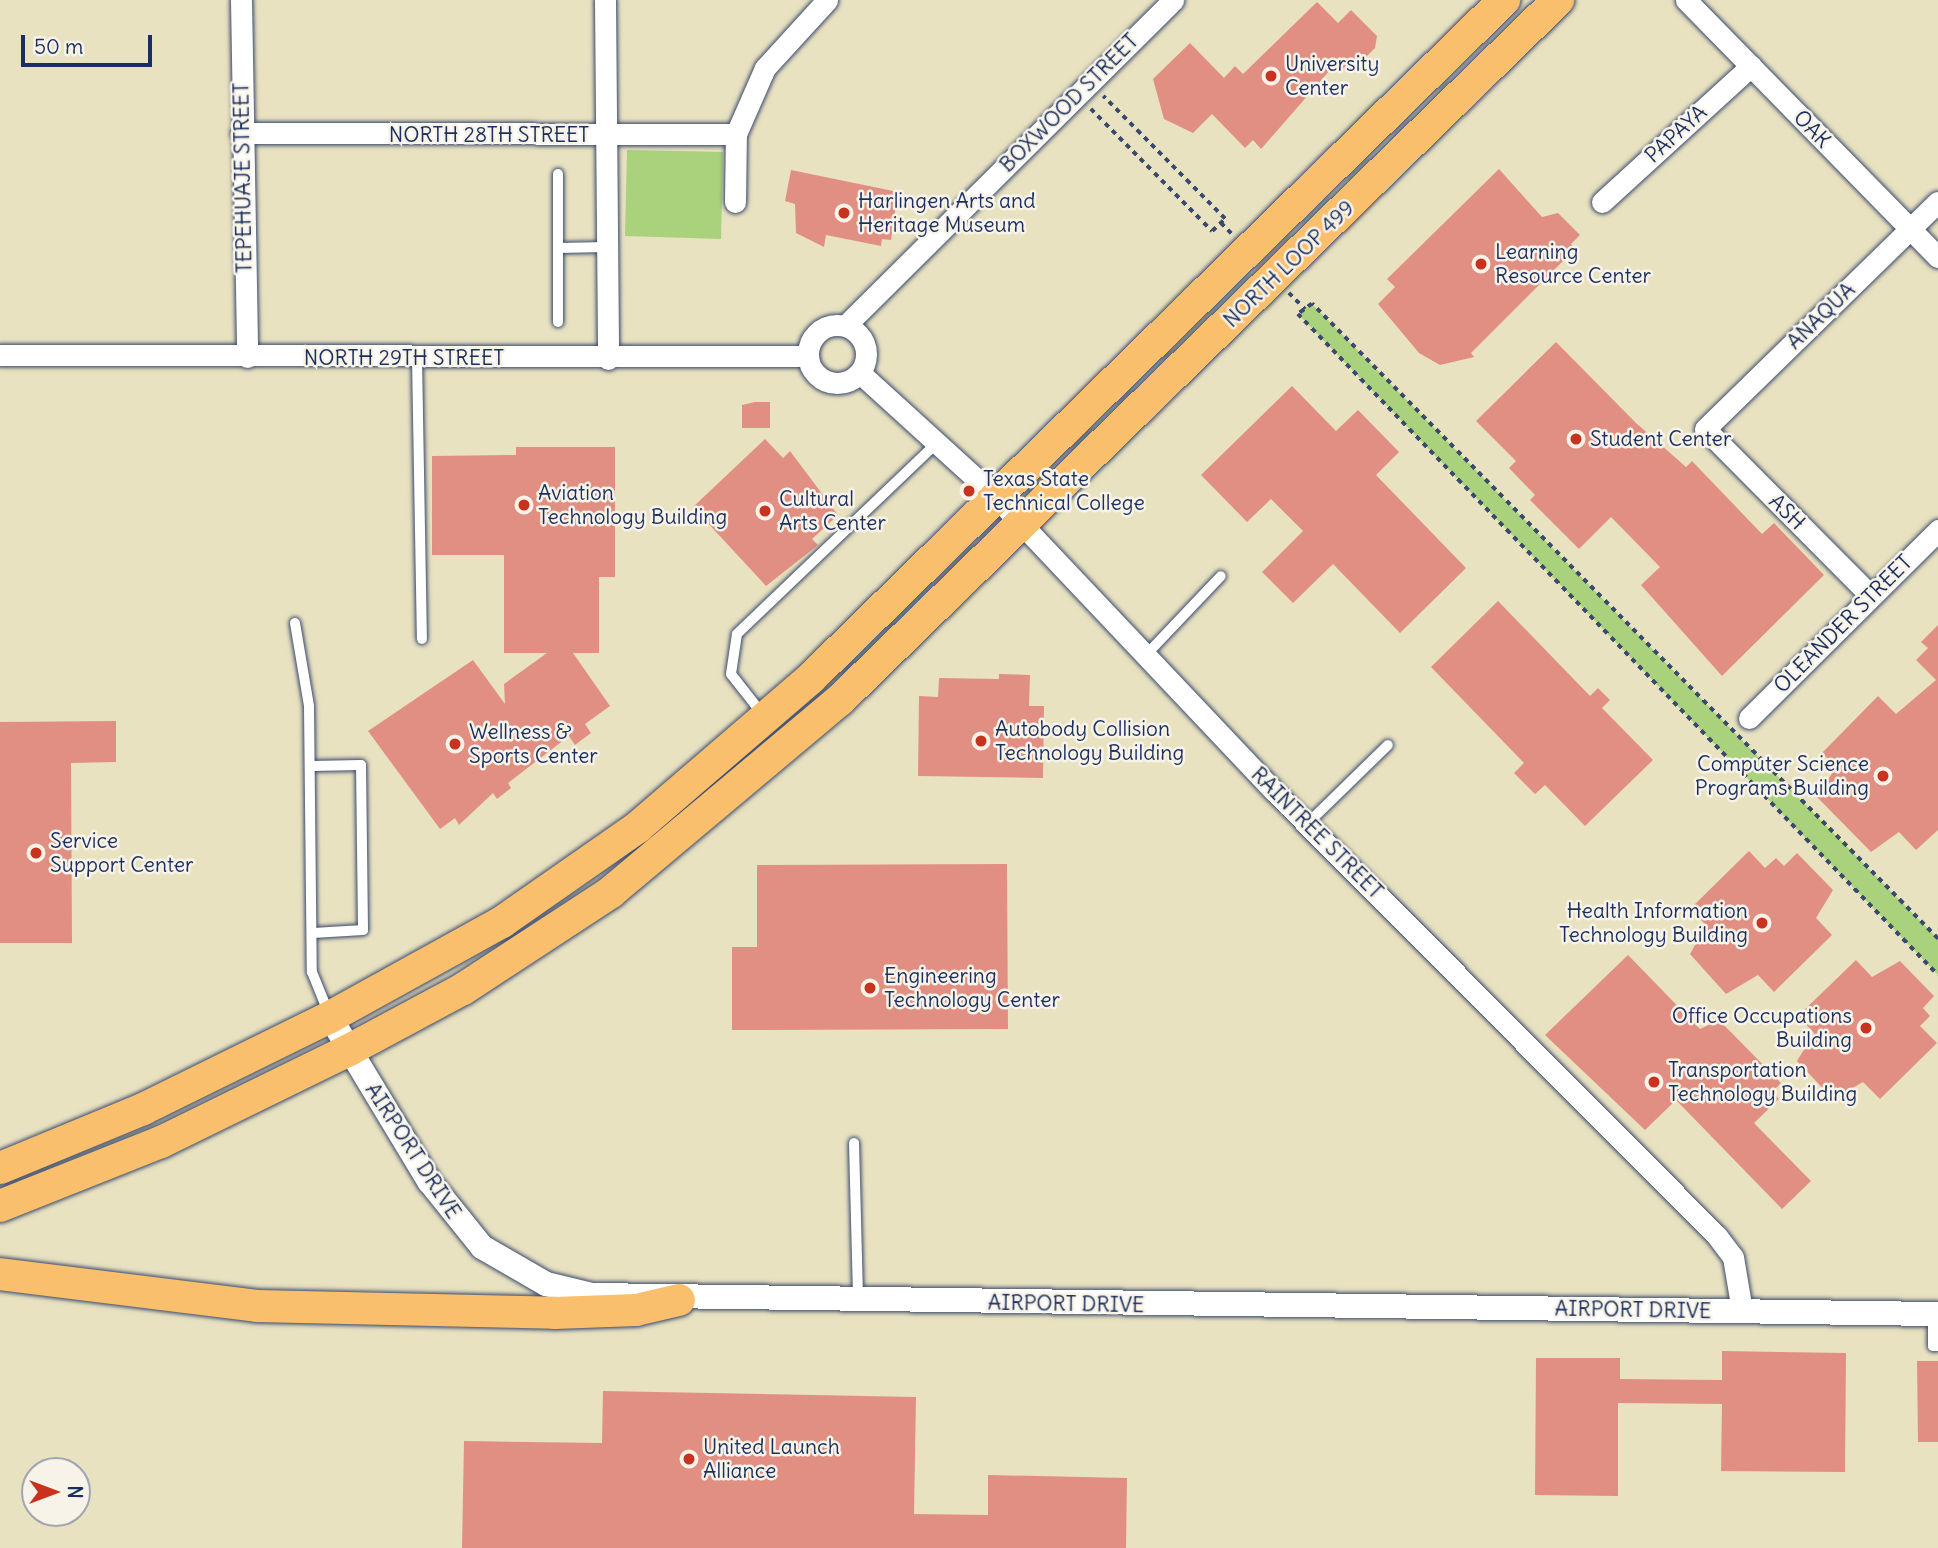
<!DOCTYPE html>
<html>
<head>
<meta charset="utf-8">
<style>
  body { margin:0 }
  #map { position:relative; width:1938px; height:1548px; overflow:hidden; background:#e9e2c1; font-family:Delius,sans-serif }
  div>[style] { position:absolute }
  .green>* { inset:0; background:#aad17c }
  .building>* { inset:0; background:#e18f83 }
  .path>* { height:3.5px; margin-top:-1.75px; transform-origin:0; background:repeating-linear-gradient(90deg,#3a4a6d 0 5px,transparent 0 10px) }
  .roads { filter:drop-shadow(0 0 2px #3a4a6d) drop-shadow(0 0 2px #3a4a6d) }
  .service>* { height:10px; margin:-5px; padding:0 5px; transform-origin:5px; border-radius:5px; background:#fff }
  .minor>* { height:21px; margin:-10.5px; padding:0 10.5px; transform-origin:10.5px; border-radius:10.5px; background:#fff }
  .minor>.ring { margin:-10.5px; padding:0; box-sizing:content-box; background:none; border:21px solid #fff; border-radius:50% }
  .tertiary>* { height:24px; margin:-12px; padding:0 12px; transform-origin:12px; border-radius:12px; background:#fff }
  .primary>* { height:32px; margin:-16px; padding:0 16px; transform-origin:16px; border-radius:16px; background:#f9bf6d }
  .dots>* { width:19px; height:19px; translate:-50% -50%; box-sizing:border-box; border:4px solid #f7f3e8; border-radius:50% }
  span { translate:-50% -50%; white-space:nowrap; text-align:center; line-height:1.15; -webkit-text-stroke:5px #f7f3e8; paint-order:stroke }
  .poi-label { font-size:21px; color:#1b2f5e }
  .left { translate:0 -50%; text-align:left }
  .right { translate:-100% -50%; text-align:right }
  .street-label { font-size:21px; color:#1b2f5e }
  .north { position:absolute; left:21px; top:1457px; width:70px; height:70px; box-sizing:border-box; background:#f7f3e8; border:2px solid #9fa5b1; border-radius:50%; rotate:90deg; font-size:19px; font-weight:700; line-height:28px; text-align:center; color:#1b2f5e }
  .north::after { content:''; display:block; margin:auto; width:24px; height:32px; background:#c8321e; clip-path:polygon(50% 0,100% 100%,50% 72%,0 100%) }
  .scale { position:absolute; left:21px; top:35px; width:131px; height:32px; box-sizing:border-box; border:4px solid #1b2f5e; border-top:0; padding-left:9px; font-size:21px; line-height:24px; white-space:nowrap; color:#1b2f5e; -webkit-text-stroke:5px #f7f3e8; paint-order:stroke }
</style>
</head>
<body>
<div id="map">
  <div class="green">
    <div style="clip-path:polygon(627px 150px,723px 152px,721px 239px,625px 236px)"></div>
    <div style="clip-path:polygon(1312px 304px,1938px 939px,1938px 975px,1298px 314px)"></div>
  </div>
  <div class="building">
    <div style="clip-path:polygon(1317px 2px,1338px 23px,1351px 10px,1377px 36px,1375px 48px,1355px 68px,1345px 70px,1337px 62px,1261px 149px,1253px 140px,1245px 148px,1212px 114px,1193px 133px,1164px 119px,1153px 79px,1190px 43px,1224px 78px,1235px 66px,1243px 74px)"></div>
    <div style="clip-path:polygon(1499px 169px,1542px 217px,1558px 213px,1580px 235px,1571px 244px,1575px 249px,1471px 353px,1474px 357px,1440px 365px,1419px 353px,1378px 304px,1395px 287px,1387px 279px)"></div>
    <div style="clip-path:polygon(791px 170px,898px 192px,891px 240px,882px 239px,881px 246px,826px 235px,824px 247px,796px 233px,795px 204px,785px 201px)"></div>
    <div style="clip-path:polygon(1556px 342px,1636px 423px,1686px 467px,1692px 461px,1762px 534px,1774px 523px,1824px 575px,1722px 676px,1641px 585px,1660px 567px,1611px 517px,1579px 549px,1530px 500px,1535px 495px,1509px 468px,1516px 461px,1476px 421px)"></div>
    <div style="clip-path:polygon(1292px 386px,1336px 431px,1358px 410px,1399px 452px,1376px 475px,1466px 568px,1400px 633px,1333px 564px,1293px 603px,1262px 572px,1303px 531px,1271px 499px,1247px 522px,1201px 475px)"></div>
    <div style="clip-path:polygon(755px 402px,770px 402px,770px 428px,742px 428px,742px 405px)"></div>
    <div style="clip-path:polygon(765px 439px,783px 458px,790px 451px,838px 515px,812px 539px,818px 545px,766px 586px,693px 507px)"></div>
    <div style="clip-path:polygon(516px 447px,615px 447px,615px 577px,599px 577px,599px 653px,573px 653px,610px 706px,585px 724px,591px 733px,575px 745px,569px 736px,508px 783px,511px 788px,497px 799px,493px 793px,459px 825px,455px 818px,440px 829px,368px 731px,473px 660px,505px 704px,504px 684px,547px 653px,504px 653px,504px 555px,432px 555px,432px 456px,516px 455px)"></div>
    <div style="clip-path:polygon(1498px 601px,1590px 696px,1598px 688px,1610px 700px,1602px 708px,1653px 760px,1585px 826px,1545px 785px,1535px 794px,1514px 773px,1524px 763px,1431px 667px)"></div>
    <div style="clip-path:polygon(1938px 625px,1938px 830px,1916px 850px,1899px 832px,1871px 852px,1817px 797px,1836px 767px,1822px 753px,1878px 696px,1896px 714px,1936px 680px,1916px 660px,1928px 648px,1921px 642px)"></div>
    <div style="clip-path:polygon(999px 674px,1030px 675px,1029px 706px,1044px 706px,1043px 778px,918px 776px,919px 696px,938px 697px,939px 678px,999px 679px)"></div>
    <div style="clip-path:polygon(116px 721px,116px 762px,71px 763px,72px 943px,0 943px,0 722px)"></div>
    <div style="clip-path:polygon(1749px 851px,1765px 868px,1776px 858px,1784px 866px,1797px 853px,1833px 890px,1816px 918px,1832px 935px,1774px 992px,1758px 975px,1726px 994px,1690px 954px,1706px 925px,1690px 909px)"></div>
    <div style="clip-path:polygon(1007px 864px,1008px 1029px,732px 1030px,732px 947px,757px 947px,757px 865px)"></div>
    <div style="clip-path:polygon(1628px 955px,1700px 1029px,1719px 1020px,1781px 1083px,1772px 1092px,1779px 1099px,1754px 1123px,1811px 1181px,1782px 1209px,1676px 1100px,1645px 1130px,1545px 1035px)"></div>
    <div style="clip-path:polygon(1856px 960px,1872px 977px,1900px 961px,1934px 996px,1923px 1008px,1930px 1016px,1920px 1026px,1937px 1043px,1880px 1099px,1863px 1082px,1833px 1099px,1797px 1061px,1814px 1033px,1798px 1016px)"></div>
    <div style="clip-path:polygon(1722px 1351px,1846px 1353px,1845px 1472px,1721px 1471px,1722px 1404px,1618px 1403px,1618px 1496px,1535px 1495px,1536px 1358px,1620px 1358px,1620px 1379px,1722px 1380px)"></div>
    <div style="clip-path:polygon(1917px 1361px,1938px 1361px,1938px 1442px,1918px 1442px)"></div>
    <div style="clip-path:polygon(603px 1391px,916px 1397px,914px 1514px,988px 1515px,988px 1475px,1127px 1478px,1126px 1548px,462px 1548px,464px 1441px,602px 1443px)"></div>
  </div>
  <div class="path">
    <div style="left:1091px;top:109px;width:172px;rotate:45.2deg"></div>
    <div style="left:1212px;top:231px;width:18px;rotate:-43deg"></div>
    <div style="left:1225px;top:219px;width:173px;rotate:-134.8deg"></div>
    <div style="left:1221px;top:223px;width:17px;rotate:45deg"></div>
    <div style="left:1289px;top:293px;width:23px;rotate:45deg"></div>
    <div style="left:1938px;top:939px;width:892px;rotate:-134.59deg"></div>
    <div style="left:1312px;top:304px;width:17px;rotate:144deg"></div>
    <div style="left:1298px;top:314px;width:920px;rotate:45.92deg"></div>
  </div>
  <div class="roads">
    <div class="service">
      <div style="left:558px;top:174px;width:74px;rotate:90deg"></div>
      <div style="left:558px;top:248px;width:48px;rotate:-1.2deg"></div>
      <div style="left:558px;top:248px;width:74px;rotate:90deg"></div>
      <div style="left:417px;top:358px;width:281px;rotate:89deg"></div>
      <div style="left:295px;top:623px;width:84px;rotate:80.4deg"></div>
      <div style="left:309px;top:706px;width:266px;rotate:89.4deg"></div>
      <div style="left:312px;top:972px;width:45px;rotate:68deg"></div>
      <div style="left:1145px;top:656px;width:110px;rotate:-46.5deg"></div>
      <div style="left:764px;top:716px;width:53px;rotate:-128.2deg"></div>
      <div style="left:731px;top:674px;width:40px;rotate:-81.5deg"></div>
      <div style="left:737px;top:634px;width:277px;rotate:-43.7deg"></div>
      <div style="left:311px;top:766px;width:50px;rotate:-1.1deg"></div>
      <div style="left:361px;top:765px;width:165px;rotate:89.3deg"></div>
      <div style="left:363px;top:930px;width:50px;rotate:176.6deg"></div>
      <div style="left:1307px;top:824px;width:113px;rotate:-44.3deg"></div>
      <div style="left:854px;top:1143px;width:158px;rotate:88.5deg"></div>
      <div style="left:1933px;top:1314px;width:32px;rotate:90deg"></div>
      <div style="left:1933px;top:1346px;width:5px"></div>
    </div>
    <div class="minor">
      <div style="left:241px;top:0;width:357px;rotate:89deg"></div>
      <div style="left:605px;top:0;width:359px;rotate:89.5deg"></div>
      <div style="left:1686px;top:0;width:360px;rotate:45.6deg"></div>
      <div style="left:241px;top:133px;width:495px;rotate:0.1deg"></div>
      <div style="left:735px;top:202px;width:68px;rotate:-89.2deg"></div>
      <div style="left:736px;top:134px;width:72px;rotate:-66.3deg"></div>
      <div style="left:765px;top:68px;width:92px;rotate:-47.6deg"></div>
      <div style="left:1602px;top:202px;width:202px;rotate:-42.4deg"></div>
      <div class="ring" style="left:808px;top:325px;width:37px;height:37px"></div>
      <div style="left:846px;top:325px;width:461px;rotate:-44.8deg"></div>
      <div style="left:0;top:355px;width:807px;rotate:0.07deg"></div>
      <div style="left:860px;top:373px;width:183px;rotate:42.3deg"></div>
      <div style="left:995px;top:496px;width:405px;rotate:46.6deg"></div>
      <div style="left:1273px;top:790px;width:629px;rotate:45.13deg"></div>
      <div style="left:1717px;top:1236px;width:26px;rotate:53deg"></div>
      <div style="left:1733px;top:1257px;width:55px;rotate:80.5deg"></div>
      <div style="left:1870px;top:595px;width:234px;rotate:-134.8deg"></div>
      <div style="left:1705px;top:429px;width:325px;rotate:-44.3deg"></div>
      <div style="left:1749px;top:718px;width:267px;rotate:-44.8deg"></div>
    </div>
    <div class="tertiary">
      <div style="left:330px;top:1017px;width:192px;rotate:58.9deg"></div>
      <div style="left:429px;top:1181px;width:85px;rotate:51.2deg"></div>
      <div style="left:482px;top:1247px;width:74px;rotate:30deg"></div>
      <div style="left:546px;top:1284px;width:47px;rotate:13.4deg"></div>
      <div style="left:592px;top:1295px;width:1346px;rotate:0.81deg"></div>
    </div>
    <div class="primary">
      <div style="left:0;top:1168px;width:155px;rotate:-22.4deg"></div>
      <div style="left:143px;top:1109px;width:208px;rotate:-26.2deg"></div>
      <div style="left:330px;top:1017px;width:196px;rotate:-28.9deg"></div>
      <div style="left:502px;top:922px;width:166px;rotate:-34.9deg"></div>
      <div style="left:638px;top:827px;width:228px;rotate:-40.7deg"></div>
      <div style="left:811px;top:678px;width:970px;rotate:-44.37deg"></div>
      <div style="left:0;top:1206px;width:173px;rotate:-21.7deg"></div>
      <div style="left:161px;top:1142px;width:209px;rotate:-26.1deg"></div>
      <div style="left:349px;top:1050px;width:129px;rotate:-28.2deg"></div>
      <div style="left:463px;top:989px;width:177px;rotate:-33.2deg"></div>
      <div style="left:611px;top:892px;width:299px;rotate:-40deg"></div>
      <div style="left:840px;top:700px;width:1003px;rotate:-44.27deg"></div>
      <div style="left:0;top:1274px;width:259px;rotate:7.1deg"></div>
      <div style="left:257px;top:1306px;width:298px;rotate:1.3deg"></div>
      <div style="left:555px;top:1313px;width:81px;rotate:-2.1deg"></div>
      <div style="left:636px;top:1310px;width:44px;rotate:-13.1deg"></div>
    </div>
  </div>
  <div class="dots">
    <div style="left:1271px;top:76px;background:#c8321e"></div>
    <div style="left:844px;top:213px;background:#c8321e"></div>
    <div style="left:1481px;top:264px;background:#c8321e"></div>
    <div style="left:1576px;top:439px;background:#c8321e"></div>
    <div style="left:969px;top:491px;background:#c8321e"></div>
    <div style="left:524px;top:505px;background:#c8321e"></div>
    <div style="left:765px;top:511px;background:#c8321e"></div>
    <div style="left:981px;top:741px;background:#c8321e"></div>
    <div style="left:455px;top:744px;background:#c8321e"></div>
    <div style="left:1883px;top:776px;background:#c8321e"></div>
    <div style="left:36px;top:853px;background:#c8321e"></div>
    <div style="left:1762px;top:923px;background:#c8321e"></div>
    <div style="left:870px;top:988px;background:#c8321e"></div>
    <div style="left:1866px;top:1028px;background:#c8321e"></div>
    <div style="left:1654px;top:1082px;background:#c8321e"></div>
    <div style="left:689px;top:1459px;background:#c8321e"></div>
  </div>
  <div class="poi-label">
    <span class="left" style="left:1285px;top:76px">University<br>Center</span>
    <span class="left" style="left:858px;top:213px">Harlingen Arts and<br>Heritage Museum</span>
    <span class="left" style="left:1495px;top:264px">Learning<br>Resource Center</span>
    <span class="left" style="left:1590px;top:439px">Student Center</span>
    <span class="left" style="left:983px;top:491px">Texas State<br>Technical College</span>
    <span class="left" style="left:538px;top:505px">Aviation<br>Technology Building</span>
    <span class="left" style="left:779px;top:511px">Cultural<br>Arts Center</span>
    <span class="left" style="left:995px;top:741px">Autobody Collision<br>Technology Building</span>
    <span class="left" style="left:469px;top:744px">Wellness &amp;<br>Sports Center</span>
    <span class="right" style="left:1869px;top:776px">Computer Science<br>Programs Building</span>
    <span class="left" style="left:50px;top:853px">Service<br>Support Center</span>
    <span class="right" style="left:1748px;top:923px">Health Information<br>Technology Building</span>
    <span class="left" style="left:884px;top:988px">Engineering<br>Technology Center</span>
    <span class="right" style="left:1852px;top:1028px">Office Occupations<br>Building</span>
    <span class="left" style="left:1668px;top:1082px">Transportation<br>Technology Building</span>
    <span class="left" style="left:703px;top:1459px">United Launch<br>Alliance</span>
  </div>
  <div class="street-label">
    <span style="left:1069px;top:103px;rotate:-45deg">BOXWOOD STREET</span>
    <span style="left:1812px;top:129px;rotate:46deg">OAK</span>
    <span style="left:1676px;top:134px;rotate:-42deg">PAPAYA</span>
    <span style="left:489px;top:135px">NORTH 28TH STREET</span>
    <span style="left:243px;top:178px;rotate:-91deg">TEPEHUAJE STREET</span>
    <span style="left:1289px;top:264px;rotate:-44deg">NORTH LOOP 499</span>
    <span style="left:1821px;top:316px;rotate:-44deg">ANAQUA</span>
    <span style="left:404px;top:358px">NORTH 29TH STREET</span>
    <span style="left:1787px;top:512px;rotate:45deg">ASH</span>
    <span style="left:1843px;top:624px;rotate:-45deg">OLEANDER STREET</span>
    <span style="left:1317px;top:833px;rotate:45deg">RAINTREE STREET</span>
    <span style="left:413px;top:1151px;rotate:57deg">AIRPORT DRIVE</span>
    <span style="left:1066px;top:1304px;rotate:1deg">AIRPORT DRIVE</span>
    <span style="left:1633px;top:1310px;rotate:1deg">AIRPORT DRIVE</span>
  </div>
  <div class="north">N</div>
  <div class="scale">50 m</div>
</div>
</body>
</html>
